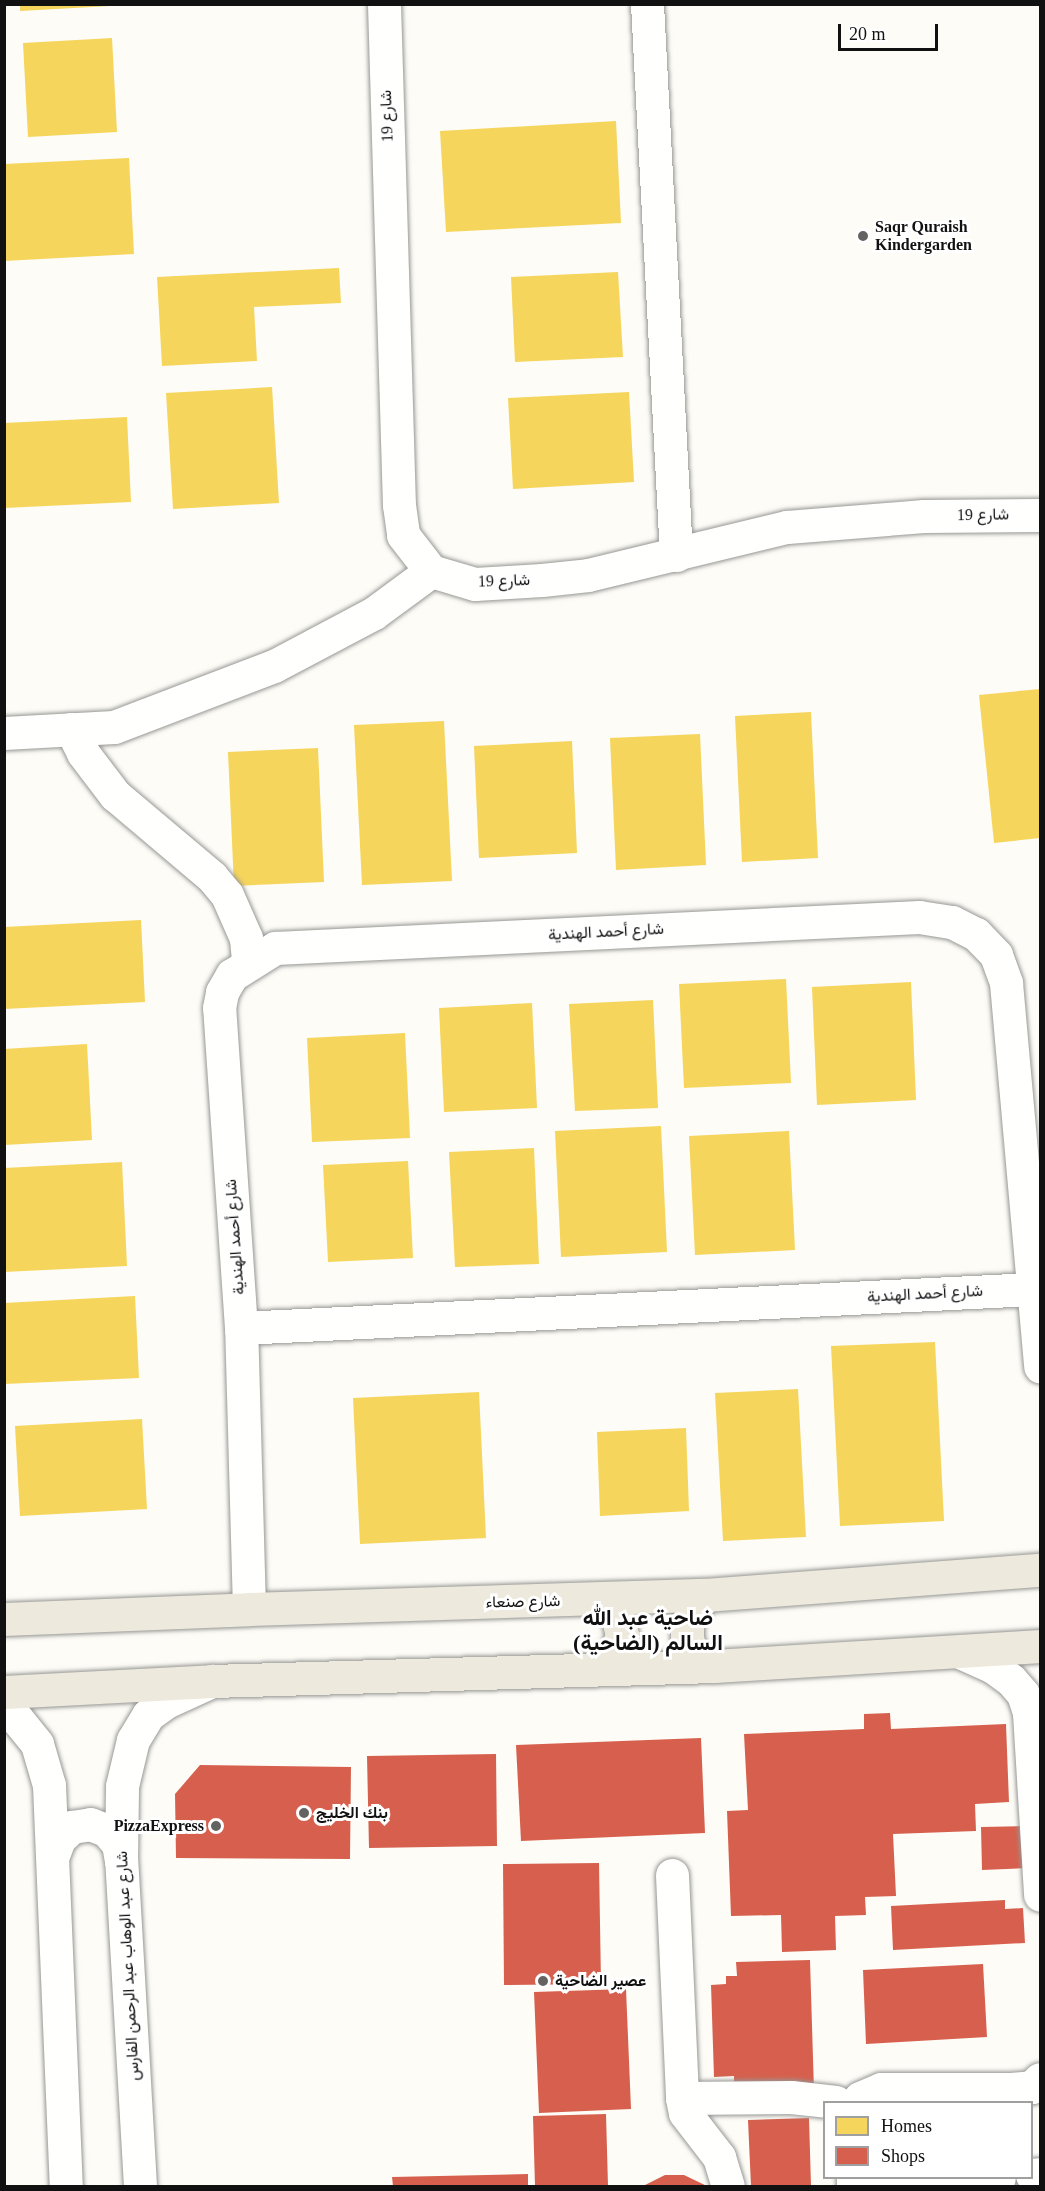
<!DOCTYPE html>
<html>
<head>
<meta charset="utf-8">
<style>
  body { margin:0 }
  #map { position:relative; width:1045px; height:2191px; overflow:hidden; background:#fdfcf7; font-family:"Times New Roman",Vazirmatn,serif }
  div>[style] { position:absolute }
  .homes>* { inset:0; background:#f6d55c }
  .shops>* { inset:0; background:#d6604d }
  .roads { filter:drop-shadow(0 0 2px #979795) drop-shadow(0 0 2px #979795) }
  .minor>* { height:33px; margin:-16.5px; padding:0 16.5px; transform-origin:16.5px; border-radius:16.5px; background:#fffffe }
  .major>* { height:33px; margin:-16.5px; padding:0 16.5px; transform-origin:16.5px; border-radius:16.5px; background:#ede9dc }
  .dots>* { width:16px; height:16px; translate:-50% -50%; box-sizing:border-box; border:3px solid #fff; border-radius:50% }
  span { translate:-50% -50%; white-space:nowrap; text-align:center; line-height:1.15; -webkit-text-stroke:6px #fff; paint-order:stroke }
  .street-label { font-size:16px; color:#111 }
  .poi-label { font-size:16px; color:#111; font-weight:700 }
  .left { translate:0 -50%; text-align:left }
  .right { translate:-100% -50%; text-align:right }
  .district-label { font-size:22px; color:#111; font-weight:700 }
  .frame { position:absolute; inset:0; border:6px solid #111; pointer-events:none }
  .legend { position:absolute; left:823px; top:2101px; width:210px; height:78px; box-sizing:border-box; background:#fff; border:2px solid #a0a0a0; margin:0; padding:8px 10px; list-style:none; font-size:18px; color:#111 }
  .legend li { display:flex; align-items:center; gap:12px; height:30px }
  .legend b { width:30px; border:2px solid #a0a0a0 }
  .scale { position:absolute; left:838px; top:24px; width:100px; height:27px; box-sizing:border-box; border:3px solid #111; border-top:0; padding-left:8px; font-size:18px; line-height:21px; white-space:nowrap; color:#111; -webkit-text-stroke:4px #fff; paint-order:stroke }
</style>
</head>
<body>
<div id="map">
  <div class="homes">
    <div style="clip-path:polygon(20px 4px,110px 4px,110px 6px,20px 11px)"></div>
    <div style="clip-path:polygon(112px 38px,117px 132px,28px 137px,23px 43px)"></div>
    <div style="clip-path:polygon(616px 121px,621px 223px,446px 232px,440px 131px)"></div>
    <div style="clip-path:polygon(129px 158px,134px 254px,4px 261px,4px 164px)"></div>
    <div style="clip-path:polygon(339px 268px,341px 303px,254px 307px,257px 361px,162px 366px,157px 277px)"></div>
    <div style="clip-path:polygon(618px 272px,623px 357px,515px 362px,511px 277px)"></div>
    <div style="clip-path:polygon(272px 387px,279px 503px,173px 509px,166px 393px)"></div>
    <div style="clip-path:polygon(629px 392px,634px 482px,513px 489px,508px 398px)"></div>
    <div style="clip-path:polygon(127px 417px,131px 502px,4px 508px,4px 423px)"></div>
    <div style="clip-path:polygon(1040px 689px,1040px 838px,994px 843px,979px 695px)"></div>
    <div style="clip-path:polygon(811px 712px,818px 858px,742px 862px,735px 716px)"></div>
    <div style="clip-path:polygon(444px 721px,452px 881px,362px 885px,354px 725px)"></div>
    <div style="clip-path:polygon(700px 734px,706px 865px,616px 870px,610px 738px)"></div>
    <div style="clip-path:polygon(572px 741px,577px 853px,479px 858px,474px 746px)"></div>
    <div style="clip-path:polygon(318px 748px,324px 882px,234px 886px,228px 752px)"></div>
    <div style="clip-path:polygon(141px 920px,145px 1002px,4px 1009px,4px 927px)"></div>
    <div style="clip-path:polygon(786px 979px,791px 1083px,684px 1088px,679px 984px)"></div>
    <div style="clip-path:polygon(911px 982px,916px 1100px,817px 1105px,812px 987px)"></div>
    <div style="clip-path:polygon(653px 1000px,658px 1108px,575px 1111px,569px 1004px)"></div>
    <div style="clip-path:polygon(532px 1003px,537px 1108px,444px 1112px,439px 1008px)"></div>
    <div style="clip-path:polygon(405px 1033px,410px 1138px,312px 1142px,307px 1038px)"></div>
    <div style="clip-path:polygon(87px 1044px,92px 1140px,4px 1145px,4px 1049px)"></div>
    <div style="clip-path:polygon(661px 1126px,667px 1252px,561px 1257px,555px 1131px)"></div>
    <div style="clip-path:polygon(789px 1131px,795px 1250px,695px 1255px,689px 1136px)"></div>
    <div style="clip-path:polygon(534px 1148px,539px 1264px,455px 1267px,449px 1152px)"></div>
    <div style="clip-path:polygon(408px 1161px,413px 1258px,328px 1262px,323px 1165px)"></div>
    <div style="clip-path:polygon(122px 1162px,127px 1266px,4px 1272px,4px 1168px)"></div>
    <div style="clip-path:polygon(135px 1296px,139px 1378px,4px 1384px,4px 1303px)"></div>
    <div style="clip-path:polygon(935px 1342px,944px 1521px,840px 1526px,831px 1346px)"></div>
    <div style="clip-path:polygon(798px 1389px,806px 1537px,723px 1541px,715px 1393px)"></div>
    <div style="clip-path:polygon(479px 1392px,486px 1538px,360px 1544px,353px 1398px)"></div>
    <div style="clip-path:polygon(142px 1419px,147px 1509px,20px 1516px,15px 1426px)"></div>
    <div style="clip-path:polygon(686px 1428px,689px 1511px,600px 1516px,597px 1432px)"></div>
  </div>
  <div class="shops">
    <div style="clip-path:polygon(890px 1713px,891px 1729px,1006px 1724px,1009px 1802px,975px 1804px,976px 1831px,893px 1834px,896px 1896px,865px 1897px,866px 1915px,835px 1916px,836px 1950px,782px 1952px,781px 1915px,731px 1916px,727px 1811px,748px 1810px,744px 1734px,864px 1729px,864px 1714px)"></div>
    <div style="clip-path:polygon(701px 1738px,705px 1833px,521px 1841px,516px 1745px)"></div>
    <div style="clip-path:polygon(496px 1754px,497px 1846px,369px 1848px,367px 1756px)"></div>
    <div style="clip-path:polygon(200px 1765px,351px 1767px,350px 1859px,176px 1858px,175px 1794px)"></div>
    <div style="clip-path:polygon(1025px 1826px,1027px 1868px,982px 1870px,981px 1827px)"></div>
    <div style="clip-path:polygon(599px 1863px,601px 1984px,504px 1985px,503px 1864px)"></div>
    <div style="clip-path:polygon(1005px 1900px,1005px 1909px,1023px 1908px,1025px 1943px,893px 1950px,891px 1906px)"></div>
    <div style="clip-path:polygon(810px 1960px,814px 2091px,734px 2094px,734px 2076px,714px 2077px,711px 1985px,726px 1984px,726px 1976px,737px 1976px,736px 1962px)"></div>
    <div style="clip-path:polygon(983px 1964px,987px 2037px,866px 2044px,863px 1970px)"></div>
    <div style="clip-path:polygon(626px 1989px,631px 2109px,539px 2113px,534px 1992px)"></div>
    <div style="clip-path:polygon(606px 2114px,608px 2186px,535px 2186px,533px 2116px)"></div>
    <div style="clip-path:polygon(809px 2118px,811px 2186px,751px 2186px,748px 2120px)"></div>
    <div style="clip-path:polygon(528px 2174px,528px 2186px,393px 2186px,392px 2177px)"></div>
    <div style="clip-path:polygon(665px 2175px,684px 2175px,707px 2186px,643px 2186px)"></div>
  </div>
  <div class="roads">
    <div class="minor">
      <div style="left:384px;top:4px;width:501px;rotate:88.29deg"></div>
      <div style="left:399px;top:505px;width:30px;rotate:82deg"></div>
      <div style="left:403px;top:535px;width:46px;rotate:52.1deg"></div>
      <div style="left:431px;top:571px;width:46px;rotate:16.5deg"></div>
      <div style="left:475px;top:584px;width:67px;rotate:-3.4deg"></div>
      <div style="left:542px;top:580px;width:46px;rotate:-6.2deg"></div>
      <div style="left:588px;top:575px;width:205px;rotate:-13.6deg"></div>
      <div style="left:787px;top:527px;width:137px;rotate:-4.6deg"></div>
      <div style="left:924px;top:516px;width:116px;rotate:-0.5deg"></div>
      <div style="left:647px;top:4px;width:552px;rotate:86.99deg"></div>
      <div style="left:71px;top:729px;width:27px;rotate:63deg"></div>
      <div style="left:83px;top:753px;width:53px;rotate:52.7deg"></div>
      <div style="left:115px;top:795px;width:127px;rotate:40.2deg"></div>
      <div style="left:212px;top:877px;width:23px;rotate:50deg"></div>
      <div style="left:227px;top:895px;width:47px;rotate:66.2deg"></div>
      <div style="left:246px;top:938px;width:24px;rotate:85deg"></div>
      <div style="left:4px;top:733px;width:110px;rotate:-3.1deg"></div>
      <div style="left:114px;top:727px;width:171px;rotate:-20.9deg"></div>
      <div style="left:274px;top:666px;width:113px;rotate:-27.9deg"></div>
      <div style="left:374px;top:613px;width:71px;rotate:-36.4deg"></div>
      <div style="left:241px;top:1328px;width:794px;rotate:-2.82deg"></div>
      <div style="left:249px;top:1609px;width:281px;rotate:-91.6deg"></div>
      <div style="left:241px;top:1328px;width:321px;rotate:-93.9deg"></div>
      <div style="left:219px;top:1008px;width:16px;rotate:-79deg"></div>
      <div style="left:222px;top:992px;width:20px;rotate:-60deg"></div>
      <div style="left:232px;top:975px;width:51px;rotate:-32.1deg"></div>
      <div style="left:275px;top:948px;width:645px;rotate:-2.76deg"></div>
      <div style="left:919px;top:917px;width:33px;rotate:9deg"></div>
      <div style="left:952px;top:922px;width:27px;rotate:27deg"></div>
      <div style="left:976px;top:934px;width:29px;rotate:46deg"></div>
      <div style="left:996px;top:955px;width:30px;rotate:70deg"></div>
      <div style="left:1006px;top:983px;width:385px;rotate:84.9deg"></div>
      <div style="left:962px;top:1653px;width:34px;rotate:24deg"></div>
      <div style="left:993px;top:1667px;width:22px;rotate:36deg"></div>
      <div style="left:1011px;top:1680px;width:18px;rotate:49deg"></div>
      <div style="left:1023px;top:1694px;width:20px;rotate:72deg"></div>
      <div style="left:1029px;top:1713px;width:182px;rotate:86.5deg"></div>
      <div style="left:4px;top:1711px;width:15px;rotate:32deg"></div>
      <div style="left:17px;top:1719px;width:32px;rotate:51deg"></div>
      <div style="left:37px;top:1744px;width:43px;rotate:73.7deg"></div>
      <div style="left:49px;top:1785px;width:401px;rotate:87.6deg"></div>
      <div style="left:53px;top:1855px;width:17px;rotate:-69deg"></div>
      <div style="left:59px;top:1839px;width:18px;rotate:-43deg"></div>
      <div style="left:72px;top:1827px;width:18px;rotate:-9deg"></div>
      <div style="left:90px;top:1824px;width:17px;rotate:21deg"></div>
      <div style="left:106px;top:1830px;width:18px;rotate:49deg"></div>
      <div style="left:118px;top:1844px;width:17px;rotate:80deg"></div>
      <div style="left:672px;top:1875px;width:223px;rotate:87.4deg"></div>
      <div style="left:682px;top:2098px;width:15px;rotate:79deg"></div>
      <div style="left:685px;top:2113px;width:56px;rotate:52.3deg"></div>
      <div style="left:719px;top:2157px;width:30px;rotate:73deg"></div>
      <div style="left:682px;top:2098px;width:109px;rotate:-0.5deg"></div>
      <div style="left:791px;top:2097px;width:45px;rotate:6.3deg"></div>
      <div style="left:857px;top:2102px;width:5px;rotate:-53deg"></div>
      <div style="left:860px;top:2098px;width:23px;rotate:-23deg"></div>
      <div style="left:881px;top:2089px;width:130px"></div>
      <div style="left:1011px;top:2089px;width:21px;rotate:-5deg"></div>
      <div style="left:1032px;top:2087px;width:11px;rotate:-45deg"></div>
      <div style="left:1032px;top:2175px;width:8px;rotate:-7deg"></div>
      <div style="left:853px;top:2178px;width:8px;rotate:90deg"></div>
      <div style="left:140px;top:2186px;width:326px;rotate:-93.3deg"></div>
      <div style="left:121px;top:1861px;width:75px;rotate:-89.2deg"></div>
      <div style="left:122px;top:1786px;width:47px;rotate:-76.6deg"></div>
      <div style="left:133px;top:1740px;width:29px;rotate:-59deg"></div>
      <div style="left:148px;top:1715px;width:22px;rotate:-36deg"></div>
      <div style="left:166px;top:1702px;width:51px;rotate:-24.5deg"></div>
      <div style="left:882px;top:2186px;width:117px;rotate:-3.9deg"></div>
    </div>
    <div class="major">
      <div style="left:705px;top:1595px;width:19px;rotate:129deg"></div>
      <div style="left:693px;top:1610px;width:15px;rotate:113deg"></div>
      <div style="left:687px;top:1624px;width:14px;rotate:90deg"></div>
      <div style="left:687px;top:1638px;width:11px;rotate:75deg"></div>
      <div style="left:690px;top:1649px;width:13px;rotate:45deg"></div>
      <div style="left:699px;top:1658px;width:17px;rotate:28deg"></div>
      <div style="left:4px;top:1619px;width:245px;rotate:-2.3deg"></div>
      <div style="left:249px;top:1609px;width:456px;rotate:-1.8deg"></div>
      <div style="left:705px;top:1595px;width:336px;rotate:-4.3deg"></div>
      <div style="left:591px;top:1670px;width:17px;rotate:-31deg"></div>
      <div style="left:606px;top:1661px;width:16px;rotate:-47deg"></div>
      <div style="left:617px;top:1649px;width:15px;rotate:-70deg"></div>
      <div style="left:622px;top:1635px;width:16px;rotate:-104deg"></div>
      <div style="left:618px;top:1619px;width:14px;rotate:-126deg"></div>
      <div style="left:610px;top:1608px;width:15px;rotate:-148deg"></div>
      <div style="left:4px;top:1692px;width:208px;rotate:-3deg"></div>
      <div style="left:212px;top:1681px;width:502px;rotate:-1.71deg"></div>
      <div style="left:714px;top:1666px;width:327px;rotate:-3.5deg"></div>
    </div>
  </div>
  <div class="dots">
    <div style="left:863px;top:236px;background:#646362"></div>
    <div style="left:304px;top:1813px;background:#646362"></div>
    <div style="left:216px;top:1826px;background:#646362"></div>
    <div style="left:543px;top:1981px;background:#646362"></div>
  </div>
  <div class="street-label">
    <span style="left:387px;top:116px;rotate:-92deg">شارع 19</span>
    <span style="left:983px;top:515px;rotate:-1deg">شارع 19</span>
    <span style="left:504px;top:581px;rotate:-2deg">شارع 19</span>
    <span style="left:606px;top:932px;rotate:-3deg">شارع أحمد الهندية</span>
    <span style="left:235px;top:1237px;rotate:-94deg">شارع أحمد الهندية</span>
    <span style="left:925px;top:1294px;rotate:-3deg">شارع أحمد الهندية</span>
    <span style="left:523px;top:1602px;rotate:-1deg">شارع صنعاء</span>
    <span style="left:128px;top:1966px;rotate:-93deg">شارع عبد الوهاب عبد الرحمن الفارس</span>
  </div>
  <div class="poi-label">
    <span class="left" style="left:875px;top:236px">Saqr Quraish<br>Kindergarden</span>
    <span class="left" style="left:316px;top:1813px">بنك الخليج</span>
    <span class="right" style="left:204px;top:1826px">PizzaExpress</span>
    <span class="left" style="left:555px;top:1981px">عصير الضاحية</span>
  </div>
  <div class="district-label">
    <span style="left:648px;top:1630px">ضاحية عبد الله<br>السالم (الضاحية)</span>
  </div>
  <div class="frame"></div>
  <ul class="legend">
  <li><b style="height:16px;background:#f6d55c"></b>Homes</li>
  <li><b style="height:16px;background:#d6604d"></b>Shops</li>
  </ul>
  <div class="scale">20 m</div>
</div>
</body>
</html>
